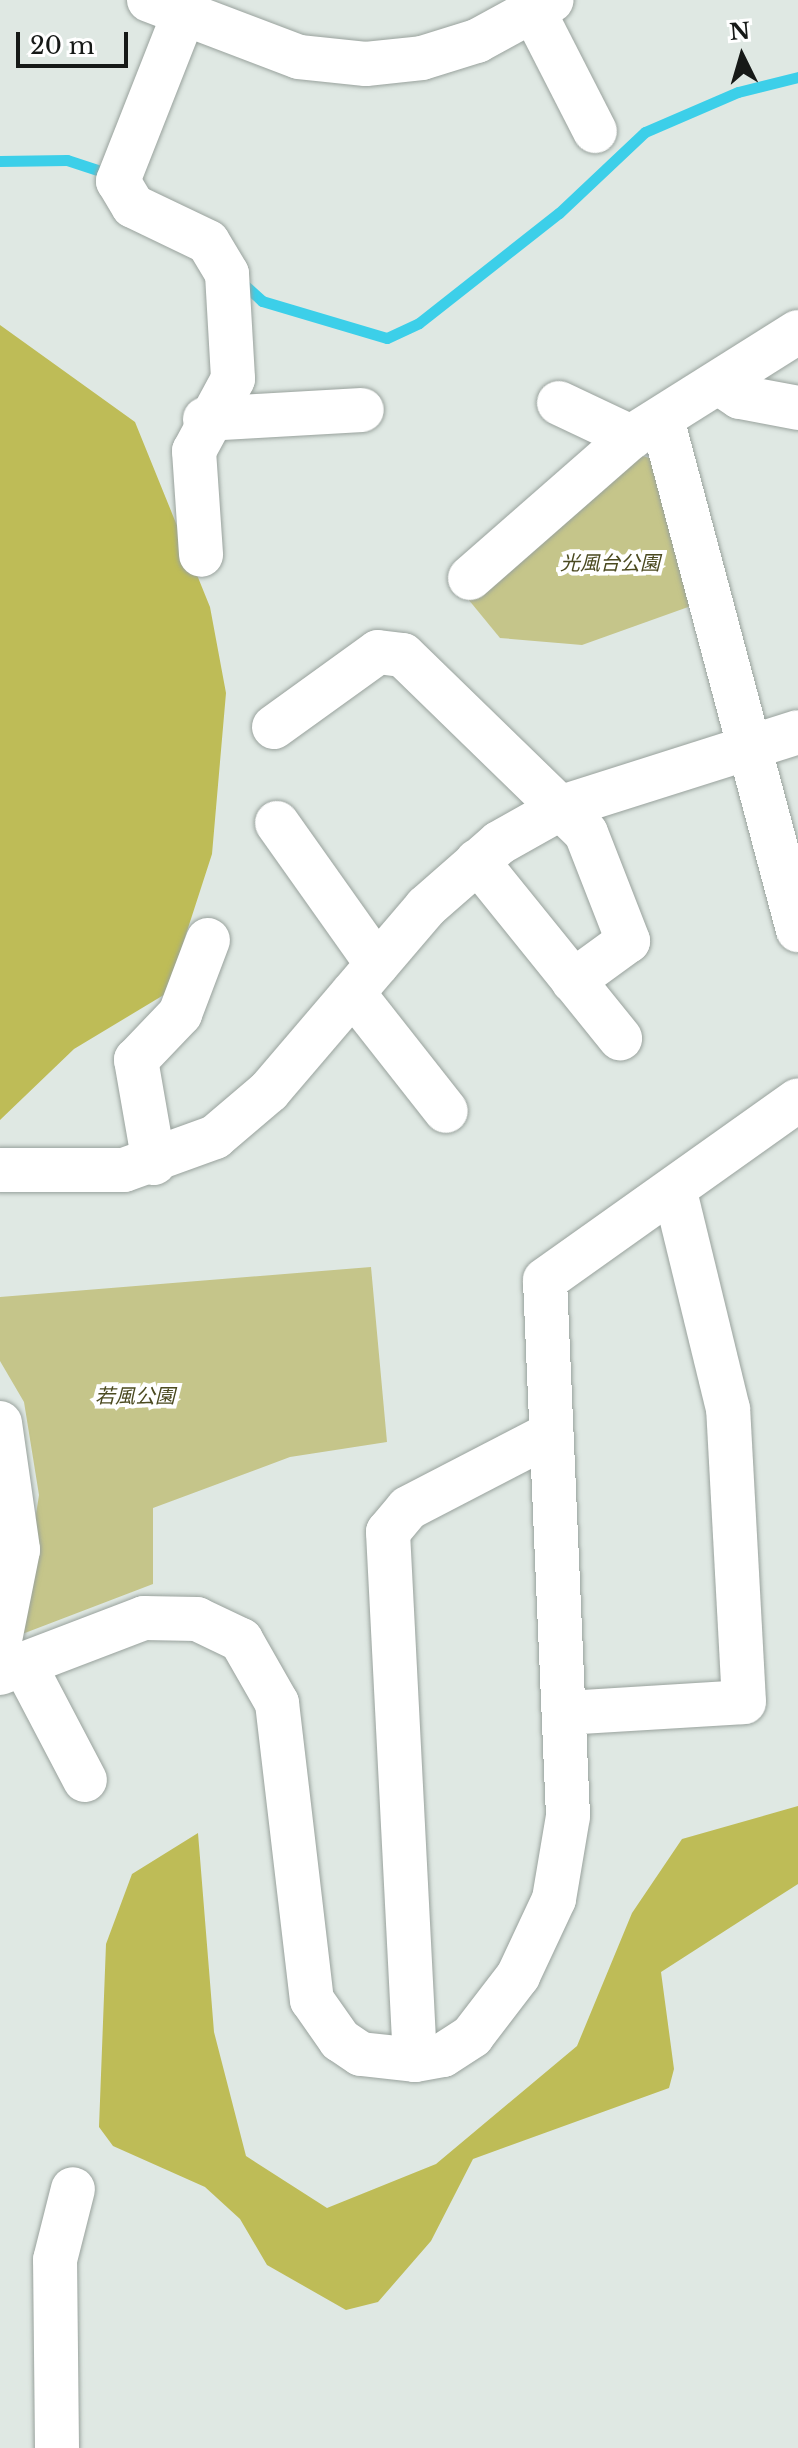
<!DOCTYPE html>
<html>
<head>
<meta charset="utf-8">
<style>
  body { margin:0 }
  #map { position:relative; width:798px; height:2448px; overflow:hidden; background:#dfe8e3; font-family:"Libre Baskerville","Noto Sans JP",serif }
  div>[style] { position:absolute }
  .green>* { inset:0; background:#c5c58a }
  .forest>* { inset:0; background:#bebc57 }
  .stream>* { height:11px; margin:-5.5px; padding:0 5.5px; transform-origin:5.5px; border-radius:5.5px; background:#3ccfe9 }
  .roads { filter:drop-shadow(0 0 2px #99a29d) drop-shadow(0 0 2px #99a29d) }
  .minor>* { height:44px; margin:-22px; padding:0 22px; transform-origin:22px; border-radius:22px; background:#fff }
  span { translate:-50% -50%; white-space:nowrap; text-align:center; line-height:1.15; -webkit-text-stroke:8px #fff; paint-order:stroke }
  .park-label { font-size:20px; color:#4a491f; font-style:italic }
  .north { position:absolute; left:702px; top:16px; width:80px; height:80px; -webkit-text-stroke:6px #fff; paint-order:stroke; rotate:355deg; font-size:22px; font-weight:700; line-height:32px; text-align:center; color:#161917 }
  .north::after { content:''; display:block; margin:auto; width:28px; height:36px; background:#161917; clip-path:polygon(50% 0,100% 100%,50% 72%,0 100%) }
  .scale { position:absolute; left:16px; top:32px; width:112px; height:36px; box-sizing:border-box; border:4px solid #161917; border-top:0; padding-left:10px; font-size:24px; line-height:28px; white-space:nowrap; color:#161917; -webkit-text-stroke:6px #fff; paint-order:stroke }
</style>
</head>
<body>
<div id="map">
  <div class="green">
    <div style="clip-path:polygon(631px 452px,655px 460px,691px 606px,582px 645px,500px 638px,468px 599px)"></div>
    <div style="clip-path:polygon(371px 1267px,387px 1442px,290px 1457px,153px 1508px,153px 1584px,17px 1636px,39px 1495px,24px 1402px,0 1361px,0 1297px)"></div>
  </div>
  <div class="forest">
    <div style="clip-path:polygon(0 325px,135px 422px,210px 607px,226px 693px,212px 854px,167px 993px,74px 1049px,0 1120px)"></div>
    <div style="clip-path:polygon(798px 1806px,798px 1884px,661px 1972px,674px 2069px,669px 2088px,473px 2159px,431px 2241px,378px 2302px,346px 2310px,267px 2265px,240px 2219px,205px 2187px,113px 2146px,99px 2127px,106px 1944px,132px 1874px,198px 1833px,214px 2032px,246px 2156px,327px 2208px,436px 2164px,577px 2046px,632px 1913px,682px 1839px)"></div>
  </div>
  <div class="stream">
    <div style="left:0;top:161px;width:67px;rotate:-0.9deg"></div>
    <div style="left:67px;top:160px;width:48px;rotate:18.1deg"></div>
    <div style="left:240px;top:281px;width:30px;rotate:42deg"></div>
    <div style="left:262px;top:301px;width:130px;rotate:16.5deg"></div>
    <div style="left:387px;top:338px;width:35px;rotate:-25deg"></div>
    <div style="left:419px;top:323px;width:178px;rotate:-38.2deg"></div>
    <div style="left:559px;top:213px;width:118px;rotate:-43.3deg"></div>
    <div style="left:645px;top:132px;width:101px;rotate:-23.3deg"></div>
    <div style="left:738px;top:92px;width:62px;rotate:-14deg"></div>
  </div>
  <div class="roads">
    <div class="minor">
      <div style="left:149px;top:0;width:160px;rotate:20.8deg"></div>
      <div style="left:299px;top:57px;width:67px;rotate:6deg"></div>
      <div style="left:366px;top:64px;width:56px;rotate:-6.1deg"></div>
      <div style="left:422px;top:58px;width:58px;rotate:-17.2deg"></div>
      <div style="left:477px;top:41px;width:85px;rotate:-28.7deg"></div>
      <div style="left:533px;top:10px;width:136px;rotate:62.9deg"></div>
      <div style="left:185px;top:11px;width:183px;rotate:111.5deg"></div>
      <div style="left:118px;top:181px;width:29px;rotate:59deg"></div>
      <div style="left:133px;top:206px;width:83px;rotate:25.6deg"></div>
      <div style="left:208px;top:242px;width:37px;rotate:59deg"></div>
      <div style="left:227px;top:274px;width:105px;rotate:86.7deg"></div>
      <div style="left:233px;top:379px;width:82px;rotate:118.4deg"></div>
      <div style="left:194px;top:451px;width:104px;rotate:86.1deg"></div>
      <div style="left:719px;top:383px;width:25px;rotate:34deg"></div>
      <div style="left:740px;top:397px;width:59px;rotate:10.7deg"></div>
      <div style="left:559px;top:403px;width:80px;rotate:25.3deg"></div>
      <div style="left:205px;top:419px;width:157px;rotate:-3.3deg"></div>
      <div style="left:662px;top:419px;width:529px;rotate:75.1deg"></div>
      <div style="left:470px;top:578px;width:214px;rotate:-41.2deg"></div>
      <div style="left:631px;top:437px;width:197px;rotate:-32.2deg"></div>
      <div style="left:274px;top:727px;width:128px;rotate:-35.8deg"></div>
      <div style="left:378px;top:652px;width:25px;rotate:7deg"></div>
      <div style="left:403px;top:655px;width:255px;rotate:44.2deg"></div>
      <div style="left:586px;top:833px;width:116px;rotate:68.7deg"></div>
      <div style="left:628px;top:941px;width:68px;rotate:144deg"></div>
      <div style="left:277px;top:823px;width:173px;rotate:54.7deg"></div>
      <div style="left:477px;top:861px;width:228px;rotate:51.1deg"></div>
      <div style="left:353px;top:993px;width:150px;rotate:51.8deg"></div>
      <div style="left:154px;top:1163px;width:105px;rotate:-99.9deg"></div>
      <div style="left:136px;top:1060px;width:64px;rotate:-46.3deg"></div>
      <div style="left:180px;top:1014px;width:79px;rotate:-69.3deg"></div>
      <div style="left:0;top:1170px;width:124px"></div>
      <div style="left:124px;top:1170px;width:97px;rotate:-19.9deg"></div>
      <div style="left:215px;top:1137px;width:71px;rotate:-40.4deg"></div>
      <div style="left:269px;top:1091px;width:242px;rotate:-49.5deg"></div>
      <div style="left:426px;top:907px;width:97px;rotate:-41.2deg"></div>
      <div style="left:499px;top:843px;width:76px;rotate:-29.3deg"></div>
      <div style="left:565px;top:806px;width:244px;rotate:-17.6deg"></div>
      <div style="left:0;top:1423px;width:128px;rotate:81.9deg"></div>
      <div style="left:18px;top:1550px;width:92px;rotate:101.3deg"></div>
      <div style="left:24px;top:1664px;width:131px;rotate:62.3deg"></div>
      <div style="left:0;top:1673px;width:154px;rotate:-20.9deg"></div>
      <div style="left:144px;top:1618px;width:53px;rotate:1.1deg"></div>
      <div style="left:197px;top:1619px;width:49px;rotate:25.5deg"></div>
      <div style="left:241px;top:1640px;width:73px;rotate:60.3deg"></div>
      <div style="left:277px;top:1703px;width:299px;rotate:83.3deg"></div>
      <div style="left:312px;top:2000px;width:49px;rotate:55deg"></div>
      <div style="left:340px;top:2040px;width:25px;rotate:34deg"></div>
      <div style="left:361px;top:2054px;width:54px;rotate:6.3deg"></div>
      <div style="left:415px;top:2060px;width:28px;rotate:-10deg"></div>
      <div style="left:443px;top:2055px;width:35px;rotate:-33deg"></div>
      <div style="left:472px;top:2036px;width:76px;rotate:-52.5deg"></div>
      <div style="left:518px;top:1976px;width:85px;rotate:-64.9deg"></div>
      <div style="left:554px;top:1899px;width:84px;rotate:-80.4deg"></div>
      <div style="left:568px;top:1816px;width:536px;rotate:-92.46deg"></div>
      <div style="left:545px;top:1280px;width:310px;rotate:-35.4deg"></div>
      <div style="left:565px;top:1713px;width:179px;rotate:-3.5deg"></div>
      <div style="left:744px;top:1702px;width:293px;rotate:-93.1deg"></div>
      <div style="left:728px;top:1409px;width:224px;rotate:-103.7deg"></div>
      <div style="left:415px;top:2060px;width:529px;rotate:-92.93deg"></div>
      <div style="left:388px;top:1532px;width:31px;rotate:-50deg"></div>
      <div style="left:408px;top:1508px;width:161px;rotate:-27.4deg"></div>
      <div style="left:57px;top:2448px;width:188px;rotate:-90.6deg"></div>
      <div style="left:55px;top:2260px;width:73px;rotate:-75.8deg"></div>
    </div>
  </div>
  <div class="park-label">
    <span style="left:610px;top:563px">光風台公園</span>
    <span style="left:135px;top:1396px">若風公園</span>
  </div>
  <div class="north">N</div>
  <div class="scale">20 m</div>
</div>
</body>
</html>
